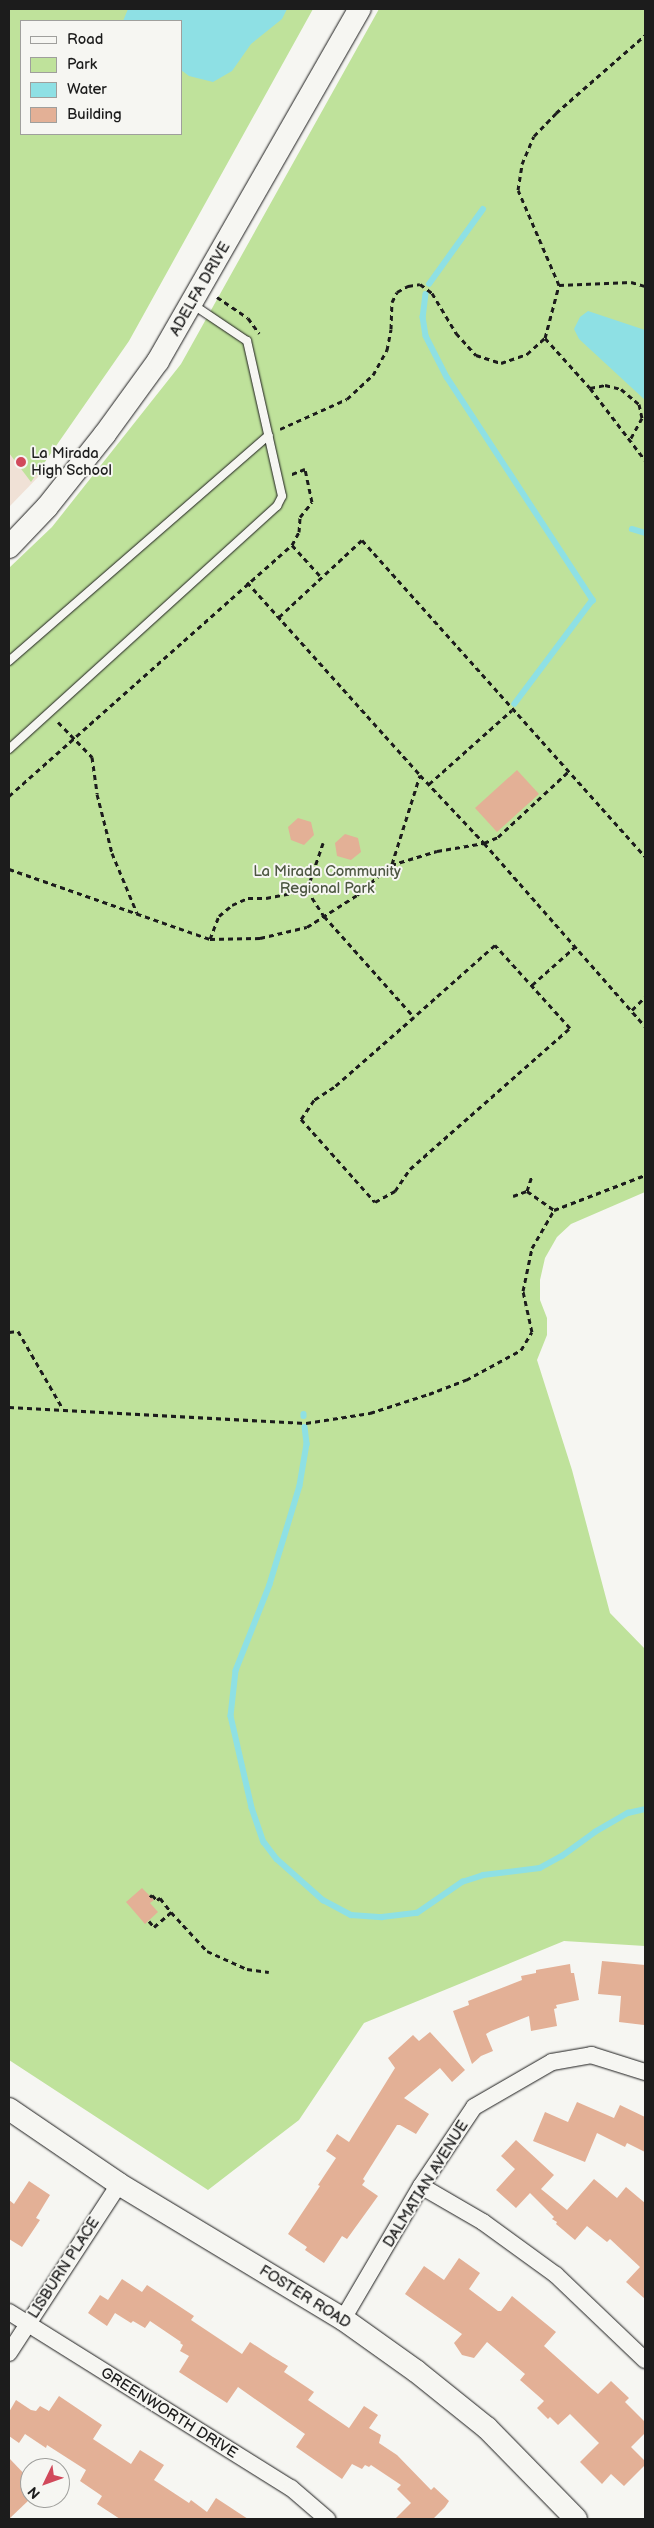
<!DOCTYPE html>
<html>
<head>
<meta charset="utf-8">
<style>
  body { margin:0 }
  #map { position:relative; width:654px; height:2528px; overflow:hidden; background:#f6f6f2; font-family:"Balsamiq Sans",sans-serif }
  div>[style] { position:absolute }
  .built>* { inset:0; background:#f0e1d6 }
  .green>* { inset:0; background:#bfe29b }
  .water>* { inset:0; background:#8ee0e4 }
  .stream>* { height:5.5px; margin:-2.75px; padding:0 2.75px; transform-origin:2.75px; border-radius:2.75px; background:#8ee0e4 }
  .building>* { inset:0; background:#e3b096 }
  .path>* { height:3px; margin-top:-1.5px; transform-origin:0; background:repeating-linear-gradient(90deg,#1c1c1c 0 5px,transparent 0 9px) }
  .roads { filter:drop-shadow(0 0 1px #1c1c1c) drop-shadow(0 0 1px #1c1c1c) }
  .lane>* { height:8px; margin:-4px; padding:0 4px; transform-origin:4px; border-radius:4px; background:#f6f6f2 }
  .street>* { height:16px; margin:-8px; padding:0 8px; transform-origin:8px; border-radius:8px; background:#f6f6f2 }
  .secondary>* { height:22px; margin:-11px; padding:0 11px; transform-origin:11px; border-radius:11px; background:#f6f6f2 }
  .dots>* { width:14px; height:14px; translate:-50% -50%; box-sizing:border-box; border:2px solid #f6f6f2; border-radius:50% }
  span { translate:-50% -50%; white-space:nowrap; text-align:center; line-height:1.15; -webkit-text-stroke:4px #f6f6f2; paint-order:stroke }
  .street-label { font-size:15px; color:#1c1c1c }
  .poi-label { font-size:15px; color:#1c1c1c }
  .left { translate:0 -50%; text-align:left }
  .park-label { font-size:15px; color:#4d5742 }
  .frame { position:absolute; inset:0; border:10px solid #1c1c1c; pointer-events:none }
  .legend { position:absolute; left:20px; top:20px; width:162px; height:115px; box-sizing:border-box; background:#f6f6f2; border:1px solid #9f9f9c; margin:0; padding:6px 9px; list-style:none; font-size:15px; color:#1c1c1c }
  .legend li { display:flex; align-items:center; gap:10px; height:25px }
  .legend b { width:25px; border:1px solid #9f9f9c }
  .north { position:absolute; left:20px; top:2458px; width:50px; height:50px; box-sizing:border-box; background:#f6f6f2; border:1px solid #9f9f9c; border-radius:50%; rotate:228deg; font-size:14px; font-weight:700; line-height:20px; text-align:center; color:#1c1c1c }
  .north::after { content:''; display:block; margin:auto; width:18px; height:22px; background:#d1495b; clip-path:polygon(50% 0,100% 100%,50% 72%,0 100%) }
</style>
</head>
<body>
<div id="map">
  <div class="built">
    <div style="clip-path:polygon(9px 433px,42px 473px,9px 507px)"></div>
  </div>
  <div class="green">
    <div style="clip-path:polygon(evenodd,9px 9px,313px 9px,129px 341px,31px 482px,9px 453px,9px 9px,21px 21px,181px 21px,181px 134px,21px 134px,21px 21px)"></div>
    <div style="clip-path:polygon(379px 9px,645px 9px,645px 1192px,571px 1224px,557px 1237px,545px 1258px,540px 1280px,540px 1300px,547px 1318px,547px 1335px,537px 1360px,572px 1470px,610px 1613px,645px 1649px,645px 1946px,564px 1941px,364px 2023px,299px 2120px,208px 2190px,9px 2060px,9px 568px,52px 527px,181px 364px)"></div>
  </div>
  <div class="water">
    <div style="clip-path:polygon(128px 9px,287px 9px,282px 19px,251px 44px,232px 71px,213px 82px,189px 76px,181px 70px,181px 21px,123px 21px)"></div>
    <div style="clip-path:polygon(588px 311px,645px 330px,645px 400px,579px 339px,574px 329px,580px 317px)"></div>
  </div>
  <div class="stream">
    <div style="left:429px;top:284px;width:92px;rotate:-54.2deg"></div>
    <div style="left:426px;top:294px;width:23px;rotate:97deg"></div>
    <div style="left:423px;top:317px;width:19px;rotate:81deg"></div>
    <div style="left:426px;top:336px;width:46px;rotate:62.9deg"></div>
    <div style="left:447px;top:377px;width:267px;rotate:56.8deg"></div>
    <div style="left:593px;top:600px;width:130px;rotate:126.9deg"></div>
    <div style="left:632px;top:529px;width:14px;rotate:17deg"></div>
    <div style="left:304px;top:1414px;width:2px;rotate:90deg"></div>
    <div style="left:305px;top:1427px;width:17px;rotate:83deg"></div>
    <div style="left:307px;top:1444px;width:43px;rotate:99.5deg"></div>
    <div style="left:300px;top:1486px;width:103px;rotate:106.9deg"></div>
    <div style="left:270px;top:1585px;width:92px;rotate:111.6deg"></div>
    <div style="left:236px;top:1671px;width:45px;rotate:96.3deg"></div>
    <div style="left:231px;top:1716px;width:94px;rotate:77.1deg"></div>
    <div style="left:252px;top:1808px;width:36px;rotate:71deg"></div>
    <div style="left:264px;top:1842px;width:21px;rotate:53deg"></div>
    <div style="left:277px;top:1859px;width:62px;rotate:41.7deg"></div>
    <div style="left:323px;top:1900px;width:32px;rotate:28deg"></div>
    <div style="left:351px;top:1915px;width:31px;rotate:4deg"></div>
    <div style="left:382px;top:1917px;width:35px;rotate:-7deg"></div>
    <div style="left:417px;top:1913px;width:55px;rotate:-34.6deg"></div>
    <div style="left:462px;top:1882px;width:22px;rotate:-18deg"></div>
    <div style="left:483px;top:1875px;width:57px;rotate:-7deg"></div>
    <div style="left:540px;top:1868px;width:25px;rotate:-29deg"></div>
    <div style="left:562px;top:1856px;width:41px;rotate:-36deg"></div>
    <div style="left:595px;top:1832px;width:38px;rotate:-30deg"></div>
    <div style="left:628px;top:1813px;width:17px;rotate:-13deg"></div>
  </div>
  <div class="building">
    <div style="clip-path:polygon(517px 770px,539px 794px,497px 832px,475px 808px)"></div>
    <div style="clip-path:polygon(298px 818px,311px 822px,314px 835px,304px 845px,291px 840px,288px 827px)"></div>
    <div style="clip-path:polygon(345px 834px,358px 838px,361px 852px,351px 860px,337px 856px,335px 843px)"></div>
    <div style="clip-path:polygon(142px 1888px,154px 1900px,150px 1903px,158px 1912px,145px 1924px,126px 1902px)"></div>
    <div style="clip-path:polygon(602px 1961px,645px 1965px,644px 2025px,619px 2022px,621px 1996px,598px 1994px)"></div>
    <div style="clip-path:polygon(570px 1964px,571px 1973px,574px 1973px,579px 2000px,556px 2005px,557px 2008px,554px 2009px,557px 2026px,531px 2031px,529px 2016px,491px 2031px,486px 2034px,493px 2051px,481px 2056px,472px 2064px,453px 2011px,469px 2005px,468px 2001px,522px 1980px,521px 1976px,536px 1973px,536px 1970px)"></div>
    <div style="clip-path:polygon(430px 2032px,465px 2070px,452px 2082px,440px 2068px,404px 2098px,429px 2114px,416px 2134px,400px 2125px,397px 2125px,363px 2179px,365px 2181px,362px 2185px,378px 2196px,347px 2239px,342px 2236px,324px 2263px,305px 2250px,307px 2247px,288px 2234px,320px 2186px,318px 2185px,336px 2158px,326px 2151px,337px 2134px,349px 2142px,395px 2068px,388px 2058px,413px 2035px,419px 2041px)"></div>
    <div style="clip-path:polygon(577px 2102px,614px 2118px,620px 2105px,645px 2117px,645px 2152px,627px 2143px,625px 2147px,597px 2133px,585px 2162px,533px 2141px,545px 2112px,568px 2122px)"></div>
    <div style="clip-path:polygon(516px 2140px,554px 2175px,541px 2189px,567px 2210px,594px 2179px,617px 2198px,626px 2187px,645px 2203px,645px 2299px,626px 2282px,640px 2267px,610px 2239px,607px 2242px,587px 2226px,575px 2240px,556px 2224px,557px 2222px,552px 2219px,554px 2217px,530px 2193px,516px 2208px,496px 2190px,515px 2169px,501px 2156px)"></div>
    <div style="clip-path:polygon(29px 2181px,50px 2195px,36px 2218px,40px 2220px,22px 2247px,9px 2239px,9px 2200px,14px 2204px)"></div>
    <div style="clip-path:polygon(459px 2258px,480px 2273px,469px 2289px,498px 2311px,501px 2311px,512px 2296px,556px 2332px,544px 2346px,592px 2389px,598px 2394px,611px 2381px,629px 2398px,625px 2402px,645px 2422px,645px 2433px,631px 2447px,645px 2461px,645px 2465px,624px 2486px,611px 2474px,602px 2484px,580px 2462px,599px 2443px,570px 2414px,558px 2425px,550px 2417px,548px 2419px,537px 2408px,544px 2401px,520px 2380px,525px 2374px,487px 2342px,474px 2358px,462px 2355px,454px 2343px,462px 2334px,405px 2294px,424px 2266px,444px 2280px)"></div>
    <div style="clip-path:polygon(122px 2279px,142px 2292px,147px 2285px,194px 2316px,191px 2320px,242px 2354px,250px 2342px,273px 2357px,288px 2366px,284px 2372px,314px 2392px,308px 2400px,349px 2428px,364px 2406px,378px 2415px,369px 2428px,381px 2435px,379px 2443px,397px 2455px,431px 2490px,434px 2487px,449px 2501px,445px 2507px,433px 2519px,395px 2519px,411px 2503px,397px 2489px,401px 2485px,371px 2465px,369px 2467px,365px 2465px,362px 2469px,352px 2464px,342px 2479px,296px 2447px,305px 2434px,238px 2387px,227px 2403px,179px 2372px,189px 2356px,180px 2351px,183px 2345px,180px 2343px,181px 2342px,150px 2321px,145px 2328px,133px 2321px,131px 2323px,115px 2313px,107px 2326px,88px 2313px,100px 2295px,108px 2300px)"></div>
    <div style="clip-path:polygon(59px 2396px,102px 2425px,93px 2439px,131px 2464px,140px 2450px,164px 2465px,154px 2480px,189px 2503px,191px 2500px,207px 2512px,216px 2498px,248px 2519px,120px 2519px,97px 2504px,102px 2496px,80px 2481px,86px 2470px,47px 2445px,46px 2448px,25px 2434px,19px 2443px,9px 2436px,9px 2412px,16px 2400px,31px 2410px,36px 2411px,40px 2406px,49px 2411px)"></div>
    <div style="clip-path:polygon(9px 2458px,30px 2480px,30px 2499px,9px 2519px)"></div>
  </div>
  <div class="path">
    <div style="left:559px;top:285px;width:72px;rotate:-2.4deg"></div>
    <div style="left:631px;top:282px;width:15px;rotate:16deg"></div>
    <div style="left:217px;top:297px;width:37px;rotate:34deg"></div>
    <div style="left:248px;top:318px;width:19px;rotate:54deg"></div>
    <div style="left:545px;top:338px;width:67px;rotate:48deg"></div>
    <div style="left:590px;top:388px;width:91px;rotate:52.6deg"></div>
    <div style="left:590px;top:388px;width:15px;rotate:-11deg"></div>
    <div style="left:605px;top:385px;width:16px;rotate:14deg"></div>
    <div style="left:621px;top:389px;width:23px;rotate:40deg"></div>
    <div style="left:639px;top:404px;width:14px;rotate:78deg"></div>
    <div style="left:642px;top:418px;width:25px;rotate:119deg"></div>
    <div style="left:280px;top:429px;width:73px;rotate:-24.1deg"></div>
    <div style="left:347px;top:399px;width:35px;rotate:-43deg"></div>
    <div style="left:373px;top:375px;width:29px;rotate:-61deg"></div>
    <div style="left:387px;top:350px;width:21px;rotate:-79deg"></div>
    <div style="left:391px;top:329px;width:27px;rotate:-88deg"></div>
    <div style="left:392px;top:302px;width:11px;rotate:-63deg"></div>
    <div style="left:397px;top:292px;width:13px;rotate:-29deg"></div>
    <div style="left:408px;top:286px;width:12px;rotate:-9deg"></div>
    <div style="left:420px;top:284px;width:15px;rotate:37deg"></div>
    <div style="left:432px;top:293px;width:47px;rotate:59deg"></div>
    <div style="left:456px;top:333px;width:30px;rotate:48deg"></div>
    <div style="left:476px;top:355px;width:26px;rotate:18deg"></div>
    <div style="left:501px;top:363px;width:28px;rotate:-19deg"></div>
    <div style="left:527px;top:354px;width:24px;rotate:-42deg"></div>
    <div style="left:545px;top:338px;width:55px;rotate:-75.2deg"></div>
    <div style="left:559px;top:285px;width:103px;rotate:-113.3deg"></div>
    <div style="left:518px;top:190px;width:26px;rotate:-81deg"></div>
    <div style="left:522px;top:164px;width:30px;rotate:-67deg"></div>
    <div style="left:534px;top:136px;width:32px;rotate:-46deg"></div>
    <div style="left:556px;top:113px;width:118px;rotate:-41.2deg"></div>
    <div style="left:292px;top:545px;width:43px;rotate:47.8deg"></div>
    <div style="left:247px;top:582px;width:259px;rotate:48.1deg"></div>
    <div style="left:420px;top:775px;width:93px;rotate:46.7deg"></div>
    <div style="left:484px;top:843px;width:244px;rotate:48.7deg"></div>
    <div style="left:279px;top:617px;width:113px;rotate:-42.9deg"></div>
    <div style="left:362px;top:540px;width:424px;rotate:48.2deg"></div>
    <div style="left:58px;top:722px;width:49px;rotate:45.8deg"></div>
    <div style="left:92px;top:757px;width:37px;rotate:82deg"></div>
    <div style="left:97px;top:794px;width:61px;rotate:75.7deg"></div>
    <div style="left:112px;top:853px;width:65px;rotate:67.4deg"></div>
    <div style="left:429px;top:784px;width:111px;rotate:-41.7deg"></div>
    <div style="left:9px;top:796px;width:378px;rotate:-41.6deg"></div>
    <div style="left:292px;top:545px;width:15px;rotate:-62deg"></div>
    <div style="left:299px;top:532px;width:15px;rotate:-86deg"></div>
    <div style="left:300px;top:517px;width:19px;rotate:-51deg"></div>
    <div style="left:312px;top:502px;width:34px;rotate:-102deg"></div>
    <div style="left:305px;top:469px;width:17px;rotate:159deg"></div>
    <div style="left:392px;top:864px;width:93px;rotate:-72.5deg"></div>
    <div style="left:9px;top:869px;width:213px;rotate:19.2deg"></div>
    <div style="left:210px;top:939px;width:50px;rotate:-1.1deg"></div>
    <div style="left:260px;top:938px;width:48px;rotate:-13.2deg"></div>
    <div style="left:307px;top:927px;width:59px;rotate:-32.6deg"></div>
    <div style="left:357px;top:895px;width:45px;rotate:-41.4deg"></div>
    <div style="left:391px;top:865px;width:48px;rotate:-16.9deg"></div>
    <div style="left:437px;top:851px;width:48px;rotate:-9.7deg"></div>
    <div style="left:484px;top:843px;width:15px;rotate:-23deg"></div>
    <div style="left:498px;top:837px;width:97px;rotate:-42.9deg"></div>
    <div style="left:307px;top:890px;width:31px;rotate:57deg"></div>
    <div style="left:324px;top:916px;width:135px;rotate:48.3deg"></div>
    <div style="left:414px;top:1017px;width:106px;rotate:138.8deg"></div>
    <div style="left:334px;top:1087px;width:24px;rotate:147deg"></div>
    <div style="left:314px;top:1100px;width:23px;rotate:124deg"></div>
    <div style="left:301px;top:1119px;width:111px;rotate:48.3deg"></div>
    <div style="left:375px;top:1202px;width:23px;rotate:-29deg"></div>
    <div style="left:395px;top:1191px;width:27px;rotate:-56deg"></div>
    <div style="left:410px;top:1169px;width:213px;rotate:-41.4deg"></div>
    <div style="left:570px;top:1028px;width:112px;rotate:-132.1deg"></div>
    <div style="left:495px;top:945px;width:108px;rotate:138.4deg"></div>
    <div style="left:210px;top:939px;width:25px;rotate:-69deg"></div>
    <div style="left:219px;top:916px;width:17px;rotate:-40deg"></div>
    <div style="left:232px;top:905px;width:17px;rotate:-24deg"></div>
    <div style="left:248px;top:898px;width:18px"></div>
    <div style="left:266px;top:898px;width:42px;rotate:-11deg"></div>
    <div style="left:307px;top:890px;width:50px;rotate:-71.2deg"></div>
    <div style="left:532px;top:985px;width:57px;rotate:-41.5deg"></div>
    <div style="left:632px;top:1010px;width:18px;rotate:-45deg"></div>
    <div style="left:527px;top:1191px;width:16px;rotate:-72deg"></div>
    <div style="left:513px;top:1196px;width:15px;rotate:-20deg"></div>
    <div style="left:527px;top:1191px;width:33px;rotate:35deg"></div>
    <div style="left:9px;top:1332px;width:9px;rotate:-6deg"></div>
    <div style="left:18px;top:1331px;width:90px;rotate:60deg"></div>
    <div style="left:9px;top:1407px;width:297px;rotate:3.1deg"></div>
    <div style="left:306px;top:1423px;width:65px;rotate:-8.9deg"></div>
    <div style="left:370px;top:1413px;width:62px;rotate:-17.9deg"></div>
    <div style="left:429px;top:1394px;width:40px;rotate:-21deg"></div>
    <div style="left:466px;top:1380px;width:63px;rotate:-28.6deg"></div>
    <div style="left:521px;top:1350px;width:21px;rotate:-59deg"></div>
    <div style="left:532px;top:1332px;width:42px;rotate:-102.4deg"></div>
    <div style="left:523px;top:1291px;width:44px;rotate:-78.2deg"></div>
    <div style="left:532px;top:1248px;width:44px;rotate:-59.9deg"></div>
    <div style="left:554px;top:1210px;width:97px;rotate:-21deg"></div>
    <div style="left:150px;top:1897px;width:3px;rotate:-45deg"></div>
    <div style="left:152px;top:1895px;width:7px;rotate:45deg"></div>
    <div style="left:157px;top:1900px;width:4px;rotate:-34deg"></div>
    <div style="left:160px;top:1898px;width:18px;rotate:52deg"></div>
    <div style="left:149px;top:1921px;width:8px;rotate:50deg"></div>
    <div style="left:154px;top:1927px;width:23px;rotate:-41deg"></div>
    <div style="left:171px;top:1912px;width:53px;rotate:47.3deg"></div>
    <div style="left:207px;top:1951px;width:44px;rotate:24.2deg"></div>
    <div style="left:247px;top:1969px;width:22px;rotate:8deg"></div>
  </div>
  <div class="roads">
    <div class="lane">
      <div style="left:9px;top:661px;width:344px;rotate:-41deg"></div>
      <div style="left:9px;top:749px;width:362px;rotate:-42.2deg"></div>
      <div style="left:277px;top:506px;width:11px;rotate:-63deg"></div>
      <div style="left:282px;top:496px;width:159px;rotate:-102.7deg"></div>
      <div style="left:247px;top:341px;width:66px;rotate:-146.1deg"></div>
    </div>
    <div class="street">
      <div style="left:421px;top:2186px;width:72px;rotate:30.1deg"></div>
      <div style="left:483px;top:2222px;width:90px;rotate:36deg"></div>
      <div style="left:556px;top:2275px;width:123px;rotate:43.7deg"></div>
      <div style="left:9px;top:2312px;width:332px;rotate:32deg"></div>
      <div style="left:291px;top:2488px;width:48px;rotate:40.7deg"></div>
      <div style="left:343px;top:2319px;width:154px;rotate:-59.6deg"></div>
      <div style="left:421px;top:2186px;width:95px;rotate:-56.1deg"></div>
      <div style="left:474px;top:2107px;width:90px;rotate:-30deg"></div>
      <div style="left:552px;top:2062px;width:40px;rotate:-10deg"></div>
      <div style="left:591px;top:2055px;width:57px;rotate:17.5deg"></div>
      <div style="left:9px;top:2353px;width:202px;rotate:-56.9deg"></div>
    </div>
    <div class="secondary">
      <div style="left:9px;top:547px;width:55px;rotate:-46.5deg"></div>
      <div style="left:47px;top:507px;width:93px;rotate:-51.5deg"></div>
      <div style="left:105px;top:434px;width:90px;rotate:-54deg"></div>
      <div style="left:158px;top:361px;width:406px;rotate:-60.2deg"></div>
      <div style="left:9px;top:2109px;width:133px;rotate:34.3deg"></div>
      <div style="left:119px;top:2184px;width:262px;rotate:31.1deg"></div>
      <div style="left:343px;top:2319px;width:90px;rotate:35.5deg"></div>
      <div style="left:416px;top:2371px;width:91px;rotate:38.8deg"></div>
      <div style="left:487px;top:2428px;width:127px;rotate:45.6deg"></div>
    </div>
  </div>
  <div class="dots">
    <div style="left:21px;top:462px;background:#d1495b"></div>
  </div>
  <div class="street-label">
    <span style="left:200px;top:289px;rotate:-60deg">ADELFA DRIVE</span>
    <span style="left:426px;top:2184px;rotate:-58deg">DALMATIAN AVENUE</span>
    <span style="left:64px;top:2268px;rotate:-57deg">LISBURN PLACE</span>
    <span style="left:305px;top:2297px;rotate:32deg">FOSTER ROAD</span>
    <span style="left:169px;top:2413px;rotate:32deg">GREENWORTH DRIVE</span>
  </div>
  <div class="poi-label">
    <span class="left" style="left:31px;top:462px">La Mirada<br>High School</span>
  </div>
  <div class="park-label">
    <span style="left:327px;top:880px">La Mirada Community<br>Regional Park</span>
  </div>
  <div class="frame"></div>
  <ul class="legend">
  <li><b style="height:6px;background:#f6f6f2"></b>Road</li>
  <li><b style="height:14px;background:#bfe29b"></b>Park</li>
  <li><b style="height:14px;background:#8ee0e4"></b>Water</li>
  <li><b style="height:14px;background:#e3b096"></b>Building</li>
  </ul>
  <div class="north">N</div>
</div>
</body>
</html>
